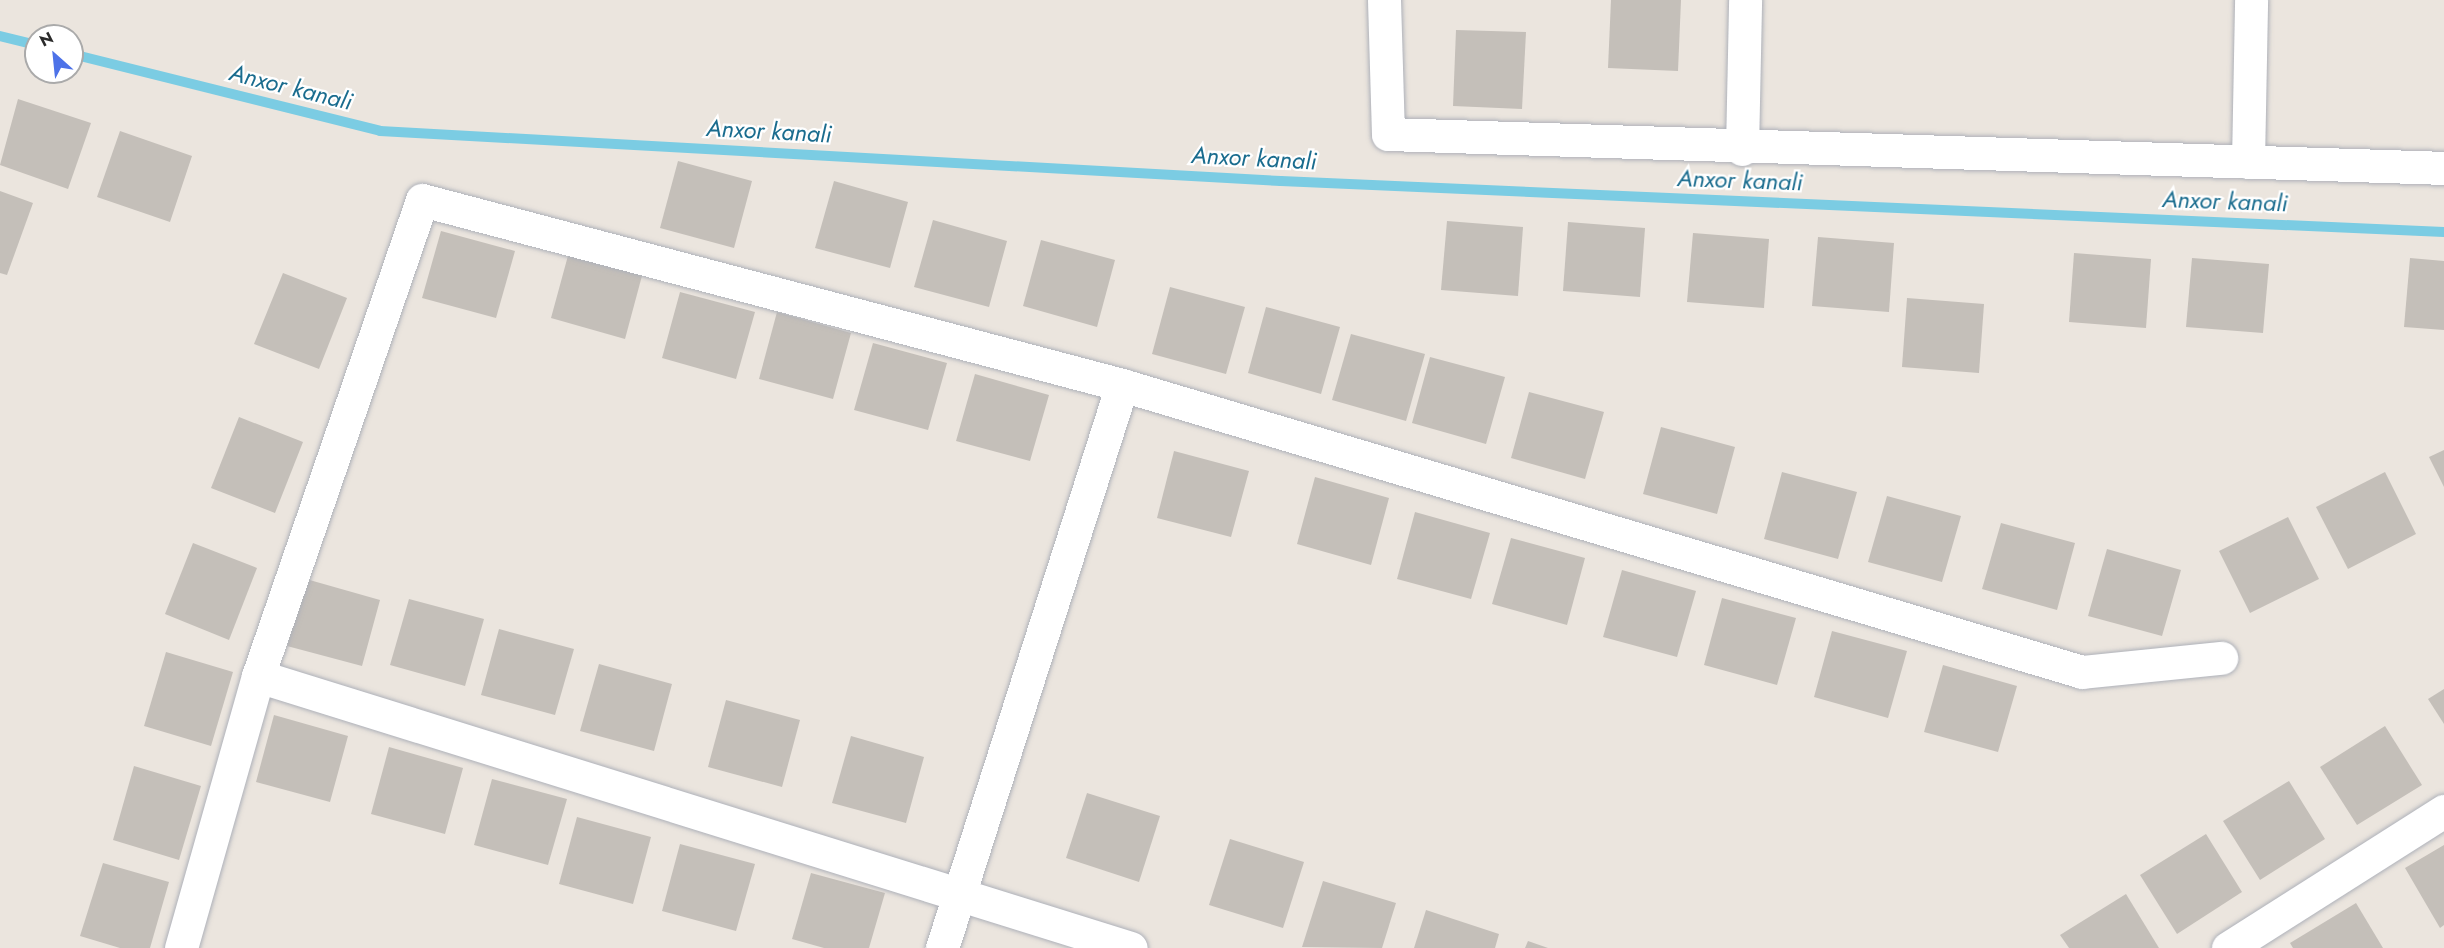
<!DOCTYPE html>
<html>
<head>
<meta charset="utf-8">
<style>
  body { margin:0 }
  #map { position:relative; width:2444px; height:948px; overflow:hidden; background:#ebe5de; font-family:Jost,sans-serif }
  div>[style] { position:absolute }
  .stream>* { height:10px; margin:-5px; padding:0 5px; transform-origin:5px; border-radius:5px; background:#7bcce3 }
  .building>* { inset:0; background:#c4bfb9 }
  .roads { filter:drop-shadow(0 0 2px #aeb1b9) drop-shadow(0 0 2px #aeb1b9) }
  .minor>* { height:33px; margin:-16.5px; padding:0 16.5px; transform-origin:16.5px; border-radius:16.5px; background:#fff }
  span { translate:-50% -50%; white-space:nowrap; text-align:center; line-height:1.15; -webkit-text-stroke:4.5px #fff; paint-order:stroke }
  .water-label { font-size:24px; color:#1a6c8e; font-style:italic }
  .north { position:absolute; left:24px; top:24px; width:60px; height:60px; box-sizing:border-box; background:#fff; border:2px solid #aaa; border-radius:50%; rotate:333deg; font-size:16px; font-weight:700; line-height:24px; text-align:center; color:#2a2a2a }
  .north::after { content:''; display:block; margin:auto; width:21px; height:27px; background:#4d72e8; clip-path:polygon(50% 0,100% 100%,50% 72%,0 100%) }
</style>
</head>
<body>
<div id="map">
  <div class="stream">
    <div style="left:0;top:36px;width:37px;rotate:14deg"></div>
    <div style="left:72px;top:54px;width:317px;rotate:14deg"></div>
    <div style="left:380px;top:131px;width:902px;rotate:3.18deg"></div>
    <div style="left:1281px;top:181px;width:1164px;rotate:2.51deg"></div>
  </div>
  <div class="building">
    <div style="clip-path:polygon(1611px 0,1681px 0,1678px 71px,1608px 68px)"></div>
    <div style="clip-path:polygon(1456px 30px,1526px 32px,1522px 109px,1453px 106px)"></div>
    <div style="clip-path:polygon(18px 99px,91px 123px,68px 189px,0 165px)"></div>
    <div style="clip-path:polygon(120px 131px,192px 156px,170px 222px,97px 197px)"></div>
    <div style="clip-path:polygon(678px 161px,752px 181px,734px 248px,660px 228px)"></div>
    <div style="clip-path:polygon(834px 181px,908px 202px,890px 268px,815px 248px)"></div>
    <div style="clip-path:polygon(0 191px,33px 203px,7px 275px,0 273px)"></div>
    <div style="clip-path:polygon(933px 220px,1007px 241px,989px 307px,914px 287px)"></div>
    <div style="clip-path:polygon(1447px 221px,1523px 227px,1518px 296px,1441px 290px)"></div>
    <div style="clip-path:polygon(1568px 222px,1645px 228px,1640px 297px,1563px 291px)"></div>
    <div style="clip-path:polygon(441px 231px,515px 251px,496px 318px,422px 298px)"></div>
    <div style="clip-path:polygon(1693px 233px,1769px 239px,1764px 308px,1687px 302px)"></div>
    <div style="clip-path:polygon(1818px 237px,1894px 243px,1889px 312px,1812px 306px)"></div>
    <div style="clip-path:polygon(1041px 240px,1115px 260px,1097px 327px,1023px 306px)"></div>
    <div style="clip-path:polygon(569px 252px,643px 272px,625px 339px,551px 318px)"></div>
    <div style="clip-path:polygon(2074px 253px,2151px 259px,2146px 328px,2069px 322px)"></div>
    <div style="clip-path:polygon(2192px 258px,2269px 264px,2263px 333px,2186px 327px)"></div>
    <div style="clip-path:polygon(2410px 258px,2444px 261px,2444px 330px,2404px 327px)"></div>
    <div style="clip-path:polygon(283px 273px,347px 298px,319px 369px,254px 344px)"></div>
    <div style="clip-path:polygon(1170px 287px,1245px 307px,1226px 374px,1152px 354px)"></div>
    <div style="clip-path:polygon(680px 292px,755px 312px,736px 379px,662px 358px)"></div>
    <div style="clip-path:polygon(1907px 298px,1984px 304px,1979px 373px,1902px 367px)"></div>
    <div style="clip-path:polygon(1266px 307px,1340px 327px,1321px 394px,1248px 373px)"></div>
    <div style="clip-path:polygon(777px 312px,851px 333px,833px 399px,759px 379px)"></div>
    <div style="clip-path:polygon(1351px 334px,1425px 354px,1406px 421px,1332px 400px)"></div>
    <div style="clip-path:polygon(873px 343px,947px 363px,928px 430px,854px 410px)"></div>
    <div style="clip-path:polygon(1430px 357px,1505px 377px,1486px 444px,1412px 423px)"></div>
    <div style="clip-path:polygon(975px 374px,1049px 395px,1030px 461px,956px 441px)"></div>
    <div style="clip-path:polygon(1529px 392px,1604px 412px,1585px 479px,1511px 458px)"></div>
    <div style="clip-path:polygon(239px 417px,303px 442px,275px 513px,211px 488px)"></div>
    <div style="clip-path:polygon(1661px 427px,1735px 447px,1717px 514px,1643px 494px)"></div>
    <div style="clip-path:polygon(2444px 450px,2444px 487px,2429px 457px)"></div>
    <div style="clip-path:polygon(1174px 451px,1249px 471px,1231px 537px,1157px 518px)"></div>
    <div style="clip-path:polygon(1782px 472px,1857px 492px,1838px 559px,1764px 539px)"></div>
    <div style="clip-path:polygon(2385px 472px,2416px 534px,2348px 569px,2316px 507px)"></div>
    <div style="clip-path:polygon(1315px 477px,1389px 498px,1371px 565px,1297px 544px)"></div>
    <div style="clip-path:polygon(1887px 496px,1961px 516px,1942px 582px,1868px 562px)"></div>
    <div style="clip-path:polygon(1415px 512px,1490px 533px,1471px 599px,1397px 579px)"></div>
    <div style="clip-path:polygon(2288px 517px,2319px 579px,2250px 613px,2219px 551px)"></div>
    <div style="clip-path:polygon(2001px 523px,2075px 543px,2057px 610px,1982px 589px)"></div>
    <div style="clip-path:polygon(1511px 538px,1585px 558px,1567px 625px,1492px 604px)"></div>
    <div style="clip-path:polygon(193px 543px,257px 568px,229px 640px,165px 614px)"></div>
    <div style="clip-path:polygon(2107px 549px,2181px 570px,2162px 636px,2088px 616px)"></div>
    <div style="clip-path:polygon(1622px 570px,1696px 591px,1677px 657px,1603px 637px)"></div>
    <div style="clip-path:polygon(306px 579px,380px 600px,362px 666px,287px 646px)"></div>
    <div style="clip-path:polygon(1722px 598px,1796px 618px,1777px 685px,1704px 665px)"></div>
    <div style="clip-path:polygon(409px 599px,484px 619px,465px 686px,390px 665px)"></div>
    <div style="clip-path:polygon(499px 629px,574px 649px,555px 715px,481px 695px)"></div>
    <div style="clip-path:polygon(1832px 631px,1907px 651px,1888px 718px,1814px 697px)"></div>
    <div style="clip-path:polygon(166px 652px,233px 672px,211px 746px,144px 726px)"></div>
    <div style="clip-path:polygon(599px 664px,672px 684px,654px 751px,580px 731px)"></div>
    <div style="clip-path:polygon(1943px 665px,2017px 686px,1998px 752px,1924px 732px)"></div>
    <div style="clip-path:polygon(2444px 689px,2444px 724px,2428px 699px)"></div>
    <div style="clip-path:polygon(726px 700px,800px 720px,782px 787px,708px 767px)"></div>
    <div style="clip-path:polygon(274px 715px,348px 736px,330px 802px,256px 782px)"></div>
    <div style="clip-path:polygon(2385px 726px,2422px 785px,2357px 825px,2320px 767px)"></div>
    <div style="clip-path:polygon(851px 736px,924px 757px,906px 823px,832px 803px)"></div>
    <div style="clip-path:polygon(389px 747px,463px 768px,445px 834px,371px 814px)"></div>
    <div style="clip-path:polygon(134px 766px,201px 786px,179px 860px,113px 840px)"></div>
    <div style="clip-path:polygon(492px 779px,567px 799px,548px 865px,474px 845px)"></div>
    <div style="clip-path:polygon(2289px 781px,2325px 839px,2260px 880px,2223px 821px)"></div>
    <div style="clip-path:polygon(1087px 793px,1160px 816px,1139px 882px,1066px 858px)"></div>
    <div style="clip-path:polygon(577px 817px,651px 837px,633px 904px,559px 884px)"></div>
    <div style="clip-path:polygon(2206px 834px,2242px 892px,2177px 934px,2140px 875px)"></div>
    <div style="clip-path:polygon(1230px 839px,1304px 862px,1283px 928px,1209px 905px)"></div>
    <div style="clip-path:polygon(680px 844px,755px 864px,736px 931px,662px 911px)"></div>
    <div style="clip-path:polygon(2444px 845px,2444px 925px,2440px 928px,2405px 868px)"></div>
    <div style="clip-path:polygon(103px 863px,169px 882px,150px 948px,120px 948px,80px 936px)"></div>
    <div style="clip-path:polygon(811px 873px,885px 893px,869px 948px,824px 948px,792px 939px)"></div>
    <div style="clip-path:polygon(1323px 881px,1396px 903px,1382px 948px,1302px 947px)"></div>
    <div style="clip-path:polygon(2126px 894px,2159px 948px,2069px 948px,2060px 935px)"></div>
    <div style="clip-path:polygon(2356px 903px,2383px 948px,2293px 948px,2290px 943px)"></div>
    <div style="clip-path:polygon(1426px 910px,1499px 934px,1495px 948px,1414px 948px)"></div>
    <div style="clip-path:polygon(1528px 941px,1548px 948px,1525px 948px)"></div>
  </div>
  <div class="roads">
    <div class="minor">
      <div style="left:1384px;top:0;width:134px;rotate:88.3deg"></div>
      <div style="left:1388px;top:134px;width:1057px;rotate:1.84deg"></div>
      <div style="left:1742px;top:149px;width:149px;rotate:-88.8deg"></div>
      <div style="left:2248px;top:162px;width:162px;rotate:-88.9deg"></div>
      <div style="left:258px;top:676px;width:914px;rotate:17.31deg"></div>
      <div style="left:181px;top:948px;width:283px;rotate:-74.2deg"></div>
      <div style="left:258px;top:676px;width:503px;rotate:-70.99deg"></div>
      <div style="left:422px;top:200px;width:724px;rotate:14.8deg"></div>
      <div style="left:1122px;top:385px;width:1002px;rotate:16.64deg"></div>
      <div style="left:2082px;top:672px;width:140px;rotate:-5.8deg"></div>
      <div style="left:942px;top:948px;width:591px;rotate:-72.27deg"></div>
      <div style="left:2228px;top:948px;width:256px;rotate:-32.4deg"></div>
    </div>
  </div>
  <div class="water-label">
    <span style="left:291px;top:87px;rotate:14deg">Anxor kanali</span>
    <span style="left:769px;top:131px;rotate:3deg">Anxor kanali</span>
    <span style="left:1254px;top:158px;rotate:3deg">Anxor kanali</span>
    <span style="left:1740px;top:180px;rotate:2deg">Anxor kanali</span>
    <span style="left:2225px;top:201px;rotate:2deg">Anxor kanali</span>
  </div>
  <div class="north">N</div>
</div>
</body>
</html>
